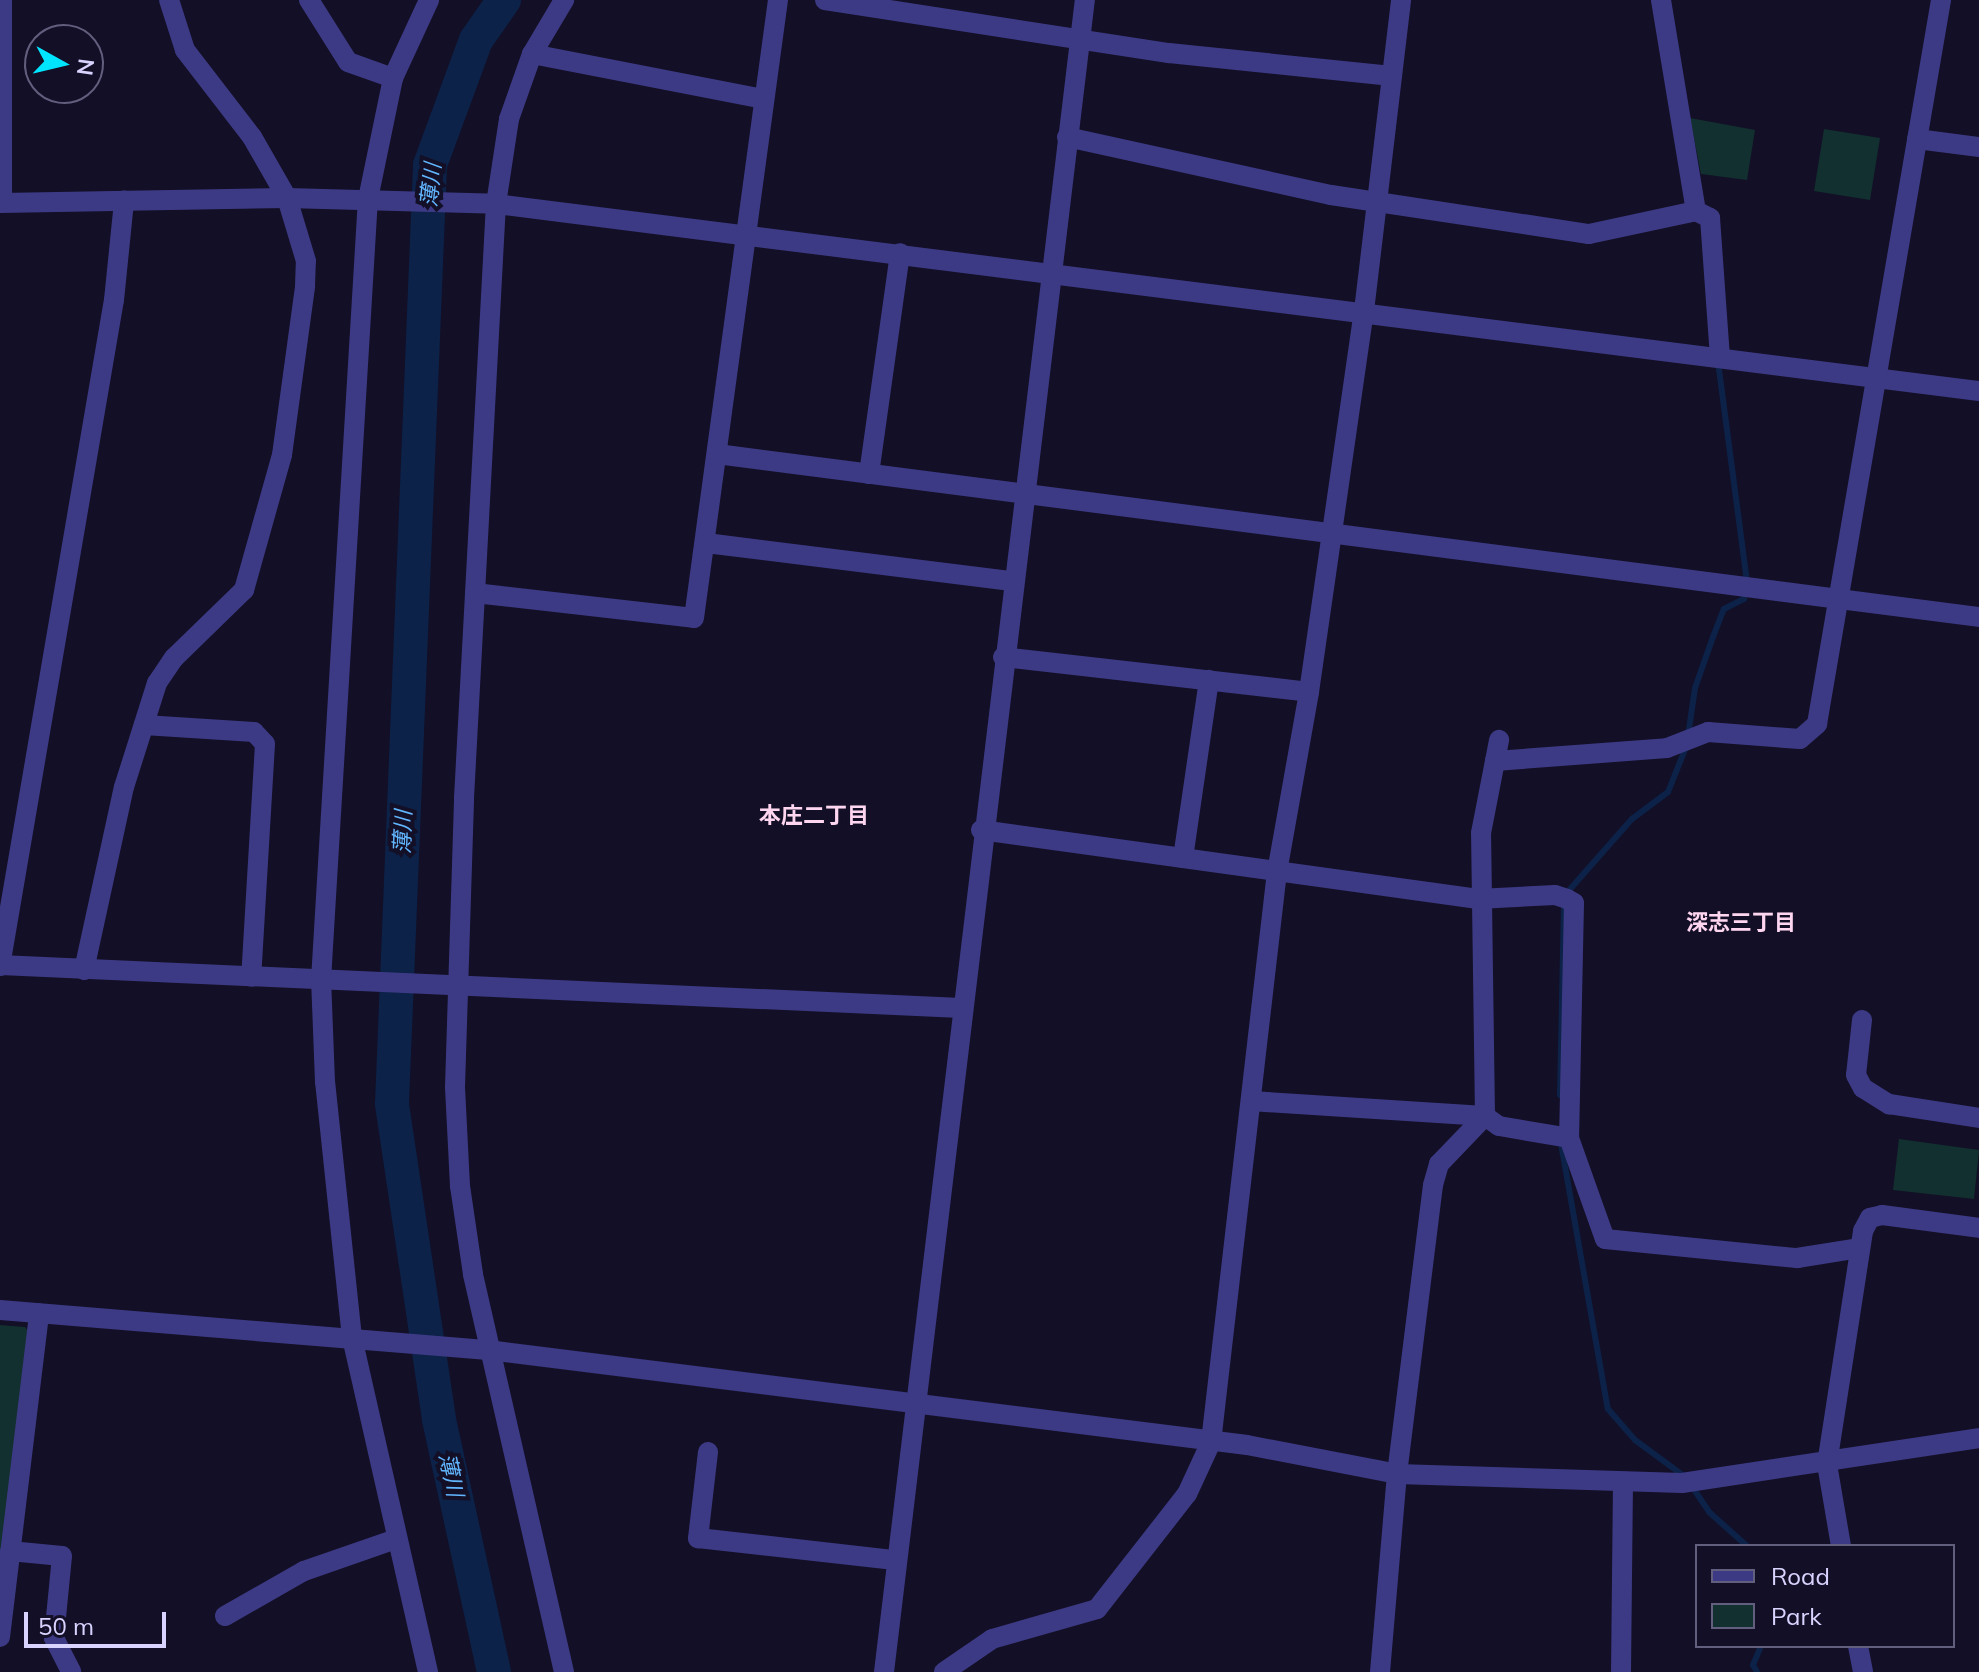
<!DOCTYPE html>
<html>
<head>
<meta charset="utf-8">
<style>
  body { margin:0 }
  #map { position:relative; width:1979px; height:1672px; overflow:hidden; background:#130f26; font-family:Mulish,"Noto Sans JP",sans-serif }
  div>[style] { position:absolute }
  .green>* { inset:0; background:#12302f }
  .stream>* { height:6px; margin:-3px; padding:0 3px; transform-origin:3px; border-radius:3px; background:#0c2248 }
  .river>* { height:34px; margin:-17px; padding:0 17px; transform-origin:17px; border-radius:17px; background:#0c2248 }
  .minor>* { height:20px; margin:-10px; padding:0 10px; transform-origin:10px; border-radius:10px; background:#3d3a85 }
  .tertiary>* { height:20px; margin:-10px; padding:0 10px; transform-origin:10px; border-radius:10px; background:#3d3a85 }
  span { translate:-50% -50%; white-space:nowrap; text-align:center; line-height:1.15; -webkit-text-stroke:8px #130f26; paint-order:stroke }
  .water-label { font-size:22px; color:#62b6ff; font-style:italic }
  .neighbourhood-label { font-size:22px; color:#ffd6f0; font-weight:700 }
  .legend { position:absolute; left:1695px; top:1544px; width:260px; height:104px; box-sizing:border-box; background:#130f26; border:2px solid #625e7d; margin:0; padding:10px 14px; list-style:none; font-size:24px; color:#d9d4ff }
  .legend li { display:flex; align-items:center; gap:16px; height:40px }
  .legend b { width:40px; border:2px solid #625e7d }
  .north { position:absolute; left:24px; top:24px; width:80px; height:80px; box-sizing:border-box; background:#130f26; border:2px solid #625e7d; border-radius:50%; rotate:98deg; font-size:22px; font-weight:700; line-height:32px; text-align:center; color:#d9d4ff }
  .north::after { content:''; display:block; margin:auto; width:28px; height:36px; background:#00e5ff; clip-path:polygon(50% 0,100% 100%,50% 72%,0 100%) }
  .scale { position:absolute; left:24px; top:1612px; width:142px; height:36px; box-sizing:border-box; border:4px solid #d9d4ff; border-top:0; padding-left:10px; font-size:24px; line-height:28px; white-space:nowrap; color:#d9d4ff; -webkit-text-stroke:6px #130f26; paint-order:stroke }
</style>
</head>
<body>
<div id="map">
  <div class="green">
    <div style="clip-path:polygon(1690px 118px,1755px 130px,1747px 180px,1701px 174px)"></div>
    <div style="clip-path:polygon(1824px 129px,1880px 138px,1870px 200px,1814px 191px)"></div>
    <div style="clip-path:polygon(1899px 1139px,1979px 1150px,1974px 1199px,1893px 1190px)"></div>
    <div style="clip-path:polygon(0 1325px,25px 1327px,29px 1332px,0 1563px)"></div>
  </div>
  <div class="stream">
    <div style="left:1688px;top:736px;width:49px;rotate:-81.7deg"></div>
    <div style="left:1695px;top:688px;width:54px;rotate:-70.6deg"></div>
    <div style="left:1713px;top:637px;width:30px;rotate:-69deg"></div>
    <div style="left:1724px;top:609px;width:22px;rotate:-27deg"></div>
    <div style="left:1744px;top:599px;width:17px;rotate:-80deg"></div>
    <div style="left:1747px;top:582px;width:221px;rotate:-97.5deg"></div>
    <div style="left:1560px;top:1095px;width:199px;rotate:-88.8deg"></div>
    <div style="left:1564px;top:896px;width:103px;rotate:-48.6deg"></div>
    <div style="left:1632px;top:819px;width:45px;rotate:-36.9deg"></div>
    <div style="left:1668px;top:792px;width:48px;rotate:-68.2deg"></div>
    <div style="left:1560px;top:1138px;width:275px;rotate:80deg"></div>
    <div style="left:1608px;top:1409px;width:41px;rotate:48.9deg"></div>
    <div style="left:1635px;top:1440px;width:61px;rotate:36.3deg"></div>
    <div style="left:1691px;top:1485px;width:32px;rotate:56deg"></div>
    <div style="left:1709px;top:1512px;width:51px;rotate:41.8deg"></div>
    <div style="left:1757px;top:1672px;width:8px;rotate:-120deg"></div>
    <div style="left:1753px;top:1665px;width:21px;rotate:-67deg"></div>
  </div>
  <div class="river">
    <div style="left:494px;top:1672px;width:259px;rotate:-102.3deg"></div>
    <div style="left:439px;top:1419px;width:319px;rotate:-98.5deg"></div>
    <div style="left:392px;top:1103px;width:939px;rotate:-87.68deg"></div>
    <div style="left:430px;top:165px;width:133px;rotate:-69.8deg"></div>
    <div style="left:476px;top:40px;width:49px;rotate:-55deg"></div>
  </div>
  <div class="minor">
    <div style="left:2px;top:0;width:203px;rotate:90deg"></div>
    <div style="left:309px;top:0;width:73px;rotate:57.8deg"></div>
    <div style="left:348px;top:62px;width:48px;rotate:19.6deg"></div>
    <div style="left:825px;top:0;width:348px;rotate:8.8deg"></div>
    <div style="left:1169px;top:53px;width:224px;rotate:5.9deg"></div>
    <div style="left:1661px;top:0;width:214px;rotate:80.6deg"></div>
    <div style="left:532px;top:54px;width:236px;rotate:11deg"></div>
    <div style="left:1067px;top:137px;width:270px;rotate:12.4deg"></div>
    <div style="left:1331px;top:195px;width:261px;rotate:8.6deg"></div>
    <div style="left:1589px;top:234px;width:109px;rotate:-12.1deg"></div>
    <div style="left:1917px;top:139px;width:63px;rotate:7.4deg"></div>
    <div style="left:0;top:203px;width:287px;rotate:-1deg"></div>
    <div style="left:287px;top:198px;width:209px;rotate:1.6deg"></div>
    <div style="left:496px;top:204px;width:1495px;rotate:7.19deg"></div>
    <div style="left:1696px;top:211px;width:16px;rotate:27deg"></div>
    <div style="left:1710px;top:218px;width:139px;rotate:85.9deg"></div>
    <div style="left:717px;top:454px;width:1272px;rotate:7.36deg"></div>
    <div style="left:869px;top:474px;width:223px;rotate:-82deg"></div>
    <div style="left:706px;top:543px;width:308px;rotate:7.1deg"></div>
    <div style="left:475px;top:593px;width:220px;rotate:6.5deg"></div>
    <div style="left:694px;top:618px;width:624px;rotate:-82.26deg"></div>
    <div style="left:1003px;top:657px;width:308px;rotate:6.5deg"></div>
    <div style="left:144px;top:725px;width:110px;rotate:3.6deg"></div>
    <div style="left:254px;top:732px;width:16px;rotate:47deg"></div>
    <div style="left:265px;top:744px;width:233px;rotate:93.4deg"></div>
    <div style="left:1495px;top:761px;width:172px;rotate:-4.3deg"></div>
    <div style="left:1667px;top:748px;width:44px;rotate:-21.3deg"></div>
    <div style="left:1708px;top:732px;width:92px;rotate:4.4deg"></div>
    <div style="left:1800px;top:739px;width:23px;rotate:-41deg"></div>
    <div style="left:1817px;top:724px;width:735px;rotate:-80.28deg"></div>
    <div style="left:981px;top:830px;width:502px;rotate:7.9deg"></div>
    <div style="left:1478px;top:899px;width:77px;rotate:-3deg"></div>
    <div style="left:1555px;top:895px;width:13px;rotate:18deg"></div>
    <div style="left:1567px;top:899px;width:8px;rotate:30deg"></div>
    <div style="left:1574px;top:903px;width:235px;rotate:91.2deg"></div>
    <div style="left:1569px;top:1138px;width:107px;rotate:70.4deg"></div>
    <div style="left:1605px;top:1239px;width:193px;rotate:5.7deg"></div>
    <div style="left:1797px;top:1258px;width:64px;rotate:-9deg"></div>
    <div style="left:1183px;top:858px;width:180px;rotate:-81.7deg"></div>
    <div style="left:0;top:965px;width:962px;rotate:2.56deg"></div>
    <div style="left:0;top:966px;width:676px;rotate:-80.29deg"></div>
    <div style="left:114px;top:300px;width:100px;rotate:-84.2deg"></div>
    <div style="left:84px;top:970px;width:187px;rotate:-77.7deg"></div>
    <div style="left:124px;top:787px;width:109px;rotate:-72.4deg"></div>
    <div style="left:157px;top:683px;width:30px;rotate:-56deg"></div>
    <div style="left:174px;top:658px;width:98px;rotate:-44.2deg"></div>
    <div style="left:244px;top:590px;width:140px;rotate:-74.3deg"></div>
    <div style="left:282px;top:455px;width:171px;rotate:-82.2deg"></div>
    <div style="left:305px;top:286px;width:25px;rotate:-88deg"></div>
    <div style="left:306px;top:261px;width:66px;rotate:-106.8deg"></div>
    <div style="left:287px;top:198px;width:70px;rotate:-119.8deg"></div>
    <div style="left:252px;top:137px;width:110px;rotate:-127.6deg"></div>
    <div style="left:185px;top:50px;width:52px;rotate:-107.7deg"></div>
    <div style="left:1862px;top:1020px;width:55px;rotate:96.2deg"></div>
    <div style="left:1856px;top:1075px;width:15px;rotate:62deg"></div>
    <div style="left:1863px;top:1088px;width:31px;rotate:32deg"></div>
    <div style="left:1889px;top:1104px;width:91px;rotate:8.8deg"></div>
    <div style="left:1251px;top:1101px;width:234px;rotate:3.7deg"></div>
    <div style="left:1485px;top:1116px;width:17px;rotate:36deg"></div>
    <div style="left:1499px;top:1126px;width:71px;rotate:9.7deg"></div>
    <div style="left:488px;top:1350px;width:765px;rotate:7.13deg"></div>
    <div style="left:1247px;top:1445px;width:153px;rotate:10.9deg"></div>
    <div style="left:1397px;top:1474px;width:285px;rotate:1.8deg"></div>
    <div style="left:1682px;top:1483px;width:300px;rotate:-8.6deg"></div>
    <div style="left:708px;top:1452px;width:87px;rotate:96.6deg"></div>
    <div style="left:698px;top:1538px;width:198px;rotate:6.4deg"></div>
    <div style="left:1841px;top:1546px;width:83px;rotate:-99.7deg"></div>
    <div style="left:1827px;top:1464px;width:236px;rotate:-81.2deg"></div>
    <div style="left:1863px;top:1231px;width:15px;rotate:-62deg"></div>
    <div style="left:1870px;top:1218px;width:12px;rotate:-14deg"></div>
    <div style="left:1882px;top:1215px;width:98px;rotate:7.6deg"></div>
    <div style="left:10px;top:1551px;width:52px;rotate:5.5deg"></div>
    <div style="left:62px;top:1556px;width:82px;rotate:95.6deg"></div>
    <div style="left:54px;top:1638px;width:38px;rotate:63deg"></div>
    <div style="left:225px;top:1616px;width:91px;rotate:-29.7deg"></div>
    <div style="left:304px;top:1571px;width:97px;rotate:-19.2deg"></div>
    <div style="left:0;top:1637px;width:326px;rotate:-83.1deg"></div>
    <div style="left:1858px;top:1646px;width:26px;rotate:79deg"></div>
    <div style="left:428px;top:1672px;width:343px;rotate:-102.8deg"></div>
    <div style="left:352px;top:1338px;width:257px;rotate:-96deg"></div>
    <div style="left:325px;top:1082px;width:102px;rotate:-92.2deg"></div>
    <div style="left:321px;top:980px;width:782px;rotate:-86.56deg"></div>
    <div style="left:368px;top:199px;width:124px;rotate:-78.3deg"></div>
    <div style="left:393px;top:78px;width:86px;rotate:-65.2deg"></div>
    <div style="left:884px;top:1672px;width:1684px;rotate:-83.15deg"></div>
    <div style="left:944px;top:1672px;width:58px;rotate:-34.5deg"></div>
    <div style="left:992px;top:1639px;width:109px;rotate:-15.9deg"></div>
    <div style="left:1097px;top:1609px;width:146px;rotate:-52deg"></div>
    <div style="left:1187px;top:1494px;width:57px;rotate:-65.2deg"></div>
    <div style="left:1211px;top:1442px;width:574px;rotate:-83.4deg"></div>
    <div style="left:1277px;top:872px;width:183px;rotate:-79.9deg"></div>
    <div style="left:1309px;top:692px;width:385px;rotate:-81.8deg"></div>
    <div style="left:1364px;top:311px;width:313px;rotate:-83.2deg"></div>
    <div style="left:1380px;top:1672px;width:199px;rotate:-85.1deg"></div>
    <div style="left:1397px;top:1474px;width:291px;rotate:-82.9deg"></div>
    <div style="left:1433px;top:1185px;width:22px;rotate:-74deg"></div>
    <div style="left:1439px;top:1164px;width:66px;rotate:-46.2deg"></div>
    <div style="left:1485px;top:1116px;width:283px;rotate:-90.8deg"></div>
    <div style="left:1481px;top:833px;width:95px;rotate:-79deg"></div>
    <div style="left:1621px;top:1672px;width:189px;rotate:-89.4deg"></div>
  </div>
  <div class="tertiary">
    <div style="left:0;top:1310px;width:490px;rotate:4.7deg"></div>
    <div style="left:564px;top:1672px;width:408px;rotate:-102.9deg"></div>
    <div style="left:473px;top:1274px;width:89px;rotate:-98.4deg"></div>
    <div style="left:460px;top:1186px;width:99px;rotate:-92.9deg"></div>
    <div style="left:455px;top:1087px;width:289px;rotate:-88.2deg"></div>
    <div style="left:464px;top:798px;width:595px;rotate:-86.92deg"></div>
    <div style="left:496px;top:204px;width:86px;rotate:-81.3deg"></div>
    <div style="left:509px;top:119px;width:69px;rotate:-70.5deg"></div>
    <div style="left:532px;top:54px;width:63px;rotate:-59.3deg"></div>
  </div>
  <div class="water-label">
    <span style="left:431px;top:185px;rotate:-84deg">薄川</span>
    <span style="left:403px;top:832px;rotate:-88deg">薄川</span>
    <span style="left:451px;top:1475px;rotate:78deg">薄川</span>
  </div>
  <div class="neighbourhood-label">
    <span style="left:814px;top:816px">本庄二丁目</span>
    <span style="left:1741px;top:923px">深志三丁目</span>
  </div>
  <ul class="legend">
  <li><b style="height:10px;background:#3d3a85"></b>Road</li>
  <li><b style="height:22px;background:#12302f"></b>Park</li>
  </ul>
  <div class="north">N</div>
  <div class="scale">50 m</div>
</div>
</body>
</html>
